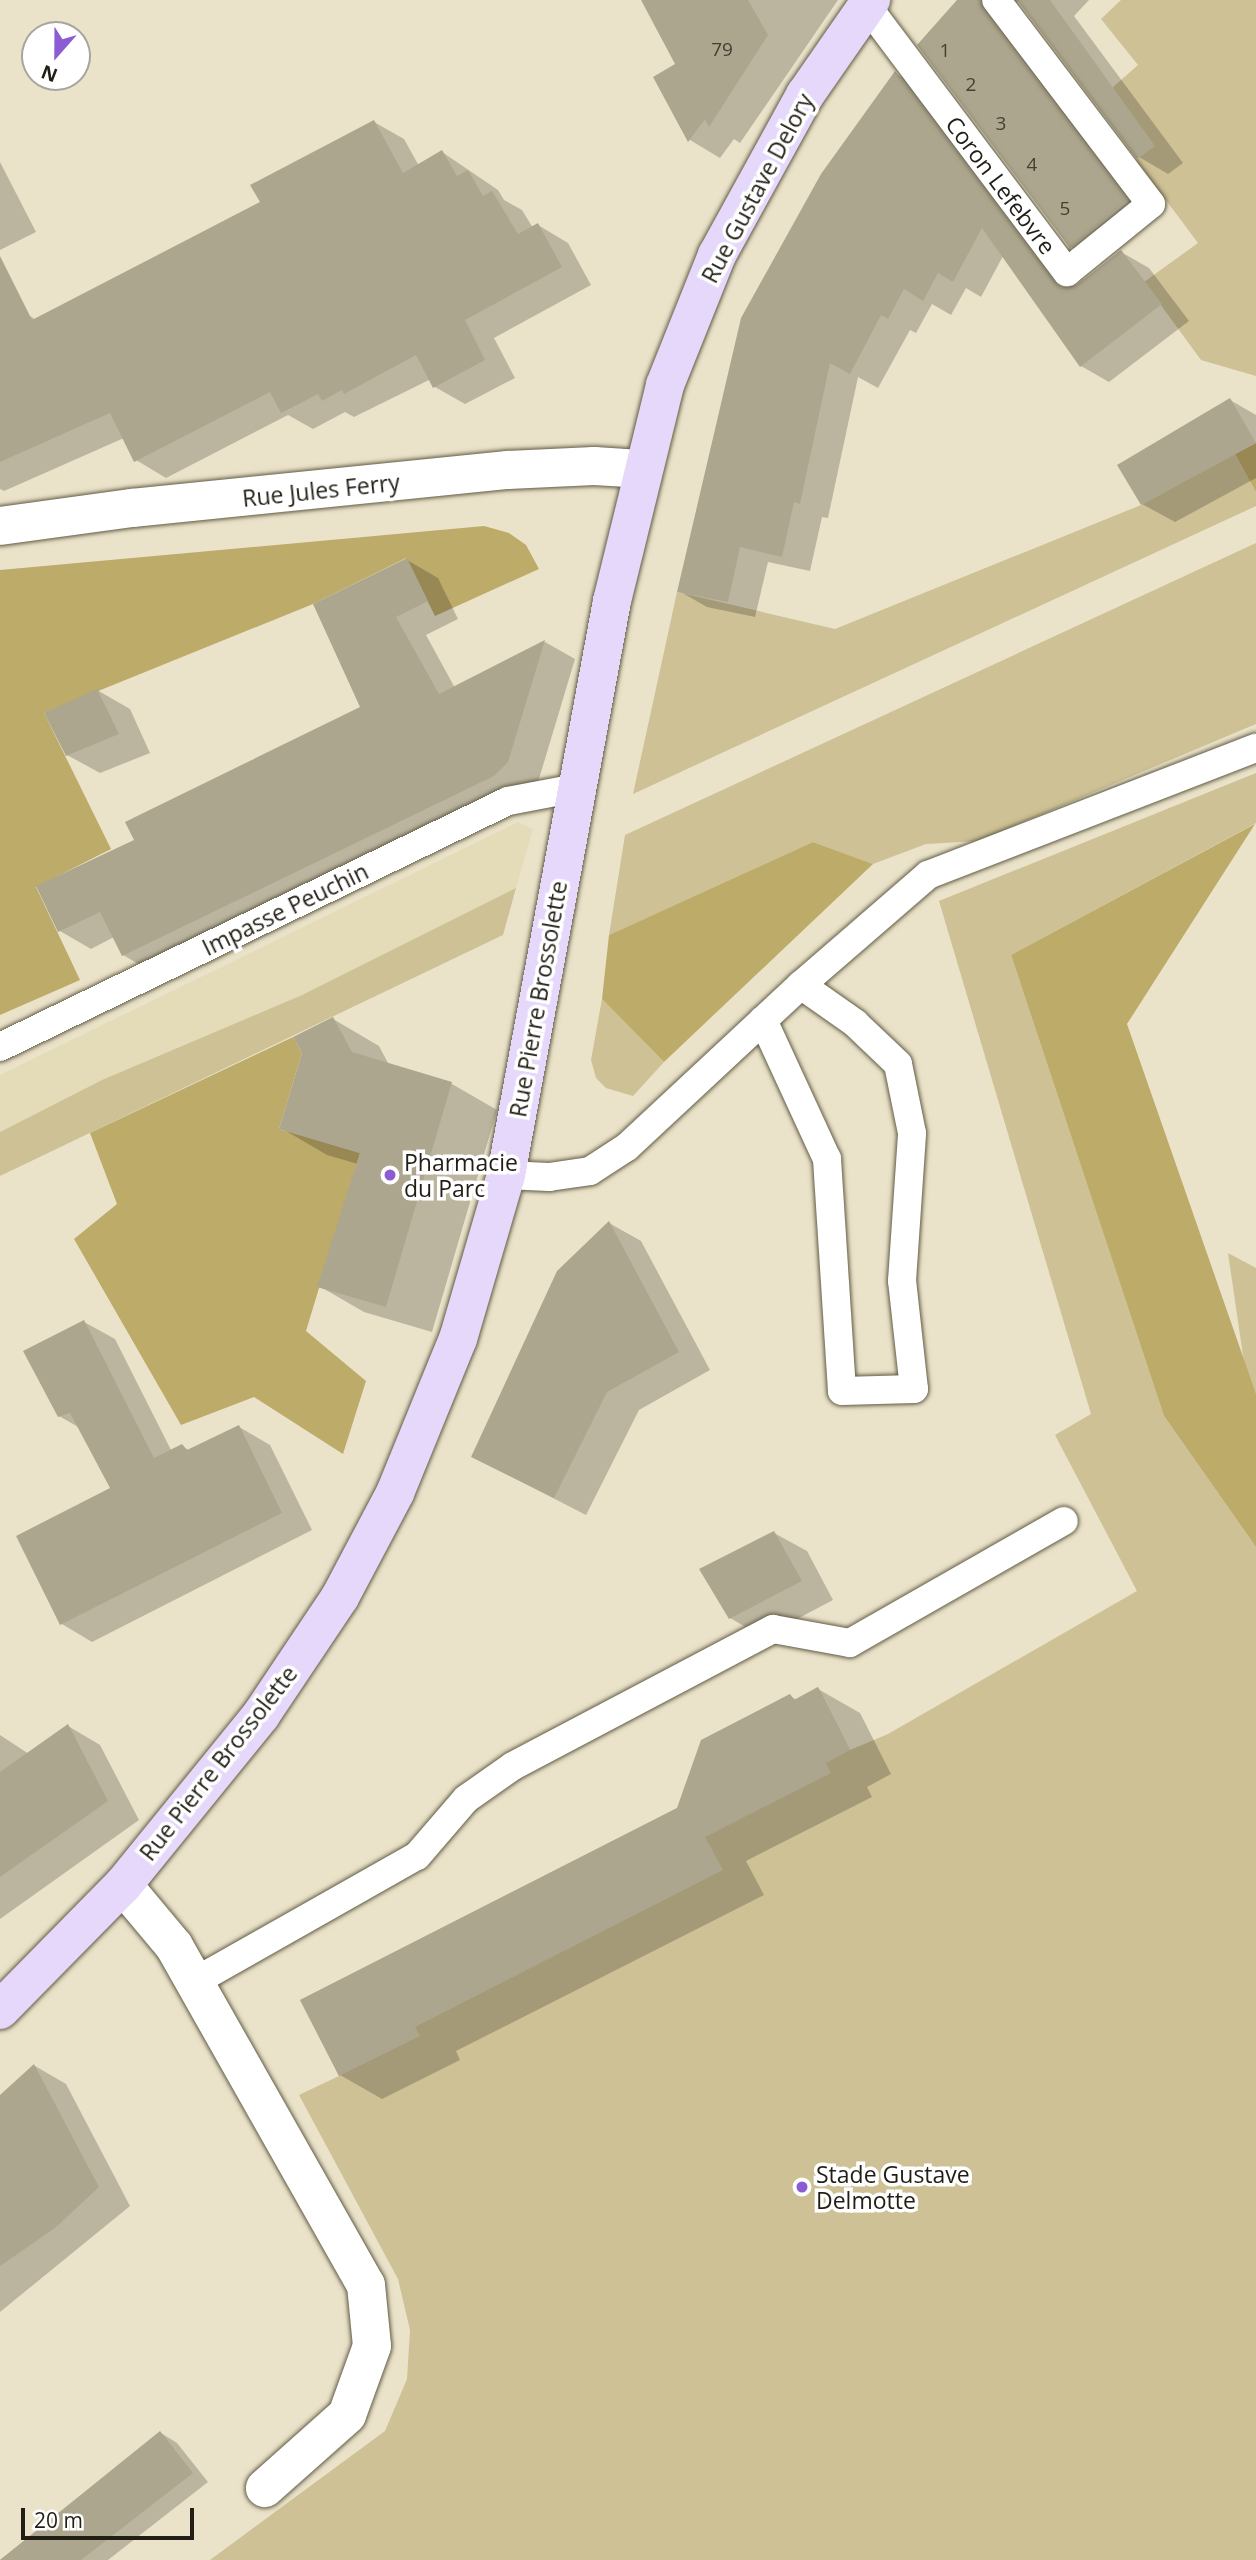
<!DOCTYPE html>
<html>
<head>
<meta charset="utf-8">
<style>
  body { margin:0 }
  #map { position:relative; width:1256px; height:2560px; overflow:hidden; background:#eae3c9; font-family:"Open Sans",sans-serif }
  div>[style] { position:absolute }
  .built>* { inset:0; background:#e4dbb9 }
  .green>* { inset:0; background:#cdc195 }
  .forest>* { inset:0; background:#bdab69 }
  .shadow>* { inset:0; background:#0003 }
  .building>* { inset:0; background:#ada68e }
  .roads { filter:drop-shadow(0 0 2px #625c46) drop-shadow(0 0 2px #625c46) }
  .service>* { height:28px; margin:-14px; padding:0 14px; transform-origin:14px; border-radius:14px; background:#fff }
  .minor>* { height:38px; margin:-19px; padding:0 19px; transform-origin:19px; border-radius:19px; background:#fff }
  .tertiary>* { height:38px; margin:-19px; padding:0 19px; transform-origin:19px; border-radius:19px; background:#fff }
  .secondary>* { height:38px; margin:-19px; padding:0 19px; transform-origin:19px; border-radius:19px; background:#e5d8fa }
  .dots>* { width:19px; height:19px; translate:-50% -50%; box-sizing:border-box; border:4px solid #fff; border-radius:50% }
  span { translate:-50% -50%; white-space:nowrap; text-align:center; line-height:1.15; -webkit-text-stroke:7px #fff; paint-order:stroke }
  .number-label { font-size:19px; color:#444133 }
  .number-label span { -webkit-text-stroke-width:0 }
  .street-label { font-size:23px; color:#211f15 }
  .poi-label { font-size:23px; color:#211f15 }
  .left { translate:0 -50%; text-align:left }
  .north { position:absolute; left:21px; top:21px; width:70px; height:70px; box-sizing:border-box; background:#fff; border:2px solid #a6a5a1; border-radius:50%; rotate:201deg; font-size:19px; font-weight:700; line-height:28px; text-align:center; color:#211f15 }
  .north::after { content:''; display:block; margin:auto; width:24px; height:32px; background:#8c5cd5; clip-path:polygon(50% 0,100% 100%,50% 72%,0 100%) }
  .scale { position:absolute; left:21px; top:2508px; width:173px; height:32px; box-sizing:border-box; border:4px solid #211f15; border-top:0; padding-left:9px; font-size:21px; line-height:24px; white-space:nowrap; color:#211f15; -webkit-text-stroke:5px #fff; paint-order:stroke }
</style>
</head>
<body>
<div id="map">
  <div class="built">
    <div style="clip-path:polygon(518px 822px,533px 829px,516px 888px,302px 995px,102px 1080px,0 1132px,0 1075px)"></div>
  </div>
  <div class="green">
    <div style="clip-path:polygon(1121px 0,1256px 0,1256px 376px,1201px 360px,1144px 282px,1198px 243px,1136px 160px,1154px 146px,1112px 88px,1138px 65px,1101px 19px)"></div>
    <div style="clip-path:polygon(1235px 454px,1256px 492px,1256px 506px,633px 794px,677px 592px,835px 629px,1141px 505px)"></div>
    <div style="clip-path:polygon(1256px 543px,1256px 724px,978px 841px,926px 844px,873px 864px,813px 842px,609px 935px,625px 835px)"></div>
    <div style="clip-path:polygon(1256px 773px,1256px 823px,1011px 955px,1164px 1416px,1256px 1547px,1256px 2560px,210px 2560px,385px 2431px,407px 2379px,410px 2330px,398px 2279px,299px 2095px,339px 2076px,300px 2000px,689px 1802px,683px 1790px,708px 1737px,790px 1694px,794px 1700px,818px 1687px,850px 1750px,888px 1734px,1137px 1591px,1055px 1435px,1091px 1414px,939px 901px)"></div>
    <div style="clip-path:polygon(516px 888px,503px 935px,0 1176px,0 1132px,102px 1080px,302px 995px)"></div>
    <div style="clip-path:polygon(602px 999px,664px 1062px,633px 1096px,606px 1088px,596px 1078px,591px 1060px)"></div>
    <div style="clip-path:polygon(1228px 1253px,1256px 1268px,1256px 1394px,1246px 1376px)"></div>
  </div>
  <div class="forest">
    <div style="clip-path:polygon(1256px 443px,1256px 492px,1235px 454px)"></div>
    <div style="clip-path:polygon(484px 526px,509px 533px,526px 545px,539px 569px,435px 616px,406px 558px,313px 604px,44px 713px,111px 849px,36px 887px,80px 980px,0 1015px,0 570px)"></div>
    <div style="clip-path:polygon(1255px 824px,1127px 1024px,1256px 1394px,1256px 1547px,1164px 1416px,1011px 955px)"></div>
    <div style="clip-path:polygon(813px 842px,873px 864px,664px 1062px,602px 999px,609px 935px)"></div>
    <div style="clip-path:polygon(293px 1037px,302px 1053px,279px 1129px,360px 1153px,306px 1331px,366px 1381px,343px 1454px,254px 1397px,181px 1425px,74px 1239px,117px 1204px,90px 1133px)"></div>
  </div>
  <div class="shadow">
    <div style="clip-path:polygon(643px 0,838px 0,740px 143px,734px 139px,720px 158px,690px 140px,655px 78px,677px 65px)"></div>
    <div style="clip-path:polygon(960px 0,1089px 0,1074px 16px,1183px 163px,1168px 174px,1139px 157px,1020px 1px,1016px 3px,1008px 19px,1155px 217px,1100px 264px,1071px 247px)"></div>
    <div style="clip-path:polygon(895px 73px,923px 89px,1072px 288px,1121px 252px,1149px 268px,1189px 321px,1109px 382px,1081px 366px,1003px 256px,981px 297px,966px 288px,951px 315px,932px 304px,916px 333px,910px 330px,878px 388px,858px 377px,828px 518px,822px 517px,810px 571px,768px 562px,755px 617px,707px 607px,679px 591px)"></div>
    <div style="clip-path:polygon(374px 122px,404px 139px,419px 166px,442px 152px,498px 190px,504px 200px,522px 210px,533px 228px,538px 225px,568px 243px,591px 285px,494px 338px,515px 378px,465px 404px,435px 387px,431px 379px,354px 417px,345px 412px,313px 429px,288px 415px,166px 478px,136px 460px,124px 438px,4px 491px,0 489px,0 330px,30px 316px,36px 320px,262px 203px)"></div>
    <div style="clip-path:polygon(0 162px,36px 232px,0 250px)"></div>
    <div style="clip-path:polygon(1230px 400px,1256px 415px,1256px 478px,1175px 522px,1142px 504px)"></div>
    <div style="clip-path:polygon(407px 560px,438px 578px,458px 619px,426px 635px,455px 688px,545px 642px,575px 659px,539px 779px,525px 793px,154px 973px,123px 955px,114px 937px,91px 949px,60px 931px,137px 841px,363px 708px)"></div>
    <div style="clip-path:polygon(97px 690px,130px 709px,150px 753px,100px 773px,67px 755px)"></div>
    <div style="clip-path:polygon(333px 1019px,379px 1046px,389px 1065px,452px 1084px,497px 1110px,432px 1332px,364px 1312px,319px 1286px,358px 1164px,327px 1155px,281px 1128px)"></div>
    <div style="clip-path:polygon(609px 1223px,641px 1241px,710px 1370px,639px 1410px,586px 1515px,473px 1457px)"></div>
    <div style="clip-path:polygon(84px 1322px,115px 1339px,172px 1452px,182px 1446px,190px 1451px,239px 1427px,270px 1445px,312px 1530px,92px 1642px,62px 1624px,113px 1489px,80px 1428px,59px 1416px)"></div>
    <div style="clip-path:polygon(774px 1533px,807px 1551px,833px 1600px,763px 1637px,730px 1618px)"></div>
    <div style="clip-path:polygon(818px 1689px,860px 1713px,891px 1774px,867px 1787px,872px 1797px,746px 1861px,764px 1895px,456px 2051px,460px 2060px,382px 2099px,340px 2075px,678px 1810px,790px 1696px,797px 1700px)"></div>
    <div style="clip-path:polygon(68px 1726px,100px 1745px,139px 1820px,0 1919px,0 1735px,29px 1754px)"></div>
    <div style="clip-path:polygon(35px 2066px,66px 2084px,130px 2206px,0 2312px,0 2098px)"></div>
    <div style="clip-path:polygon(161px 2433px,177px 2443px,208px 2482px,108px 2560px,0 2560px)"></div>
  </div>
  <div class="building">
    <div style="clip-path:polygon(641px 0,748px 0,768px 35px,709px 127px,705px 119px,688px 142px,653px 77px,675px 64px)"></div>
    <div style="clip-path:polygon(957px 0,980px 0,983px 10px,1127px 200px,1070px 248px,917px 45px)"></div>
    <div style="clip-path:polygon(1017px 0,1050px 0,1155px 146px,1137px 159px)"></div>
    <div style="clip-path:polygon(895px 71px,1054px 282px,1061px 288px,1077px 285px,1121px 250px,1162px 304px,1080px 367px,982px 228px,953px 282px,938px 273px,923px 301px,904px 289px,888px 319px,881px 315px,850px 374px,830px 363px,800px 504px,794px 502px,782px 557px,740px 547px,728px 602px,677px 592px,741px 318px,821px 174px)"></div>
    <div style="clip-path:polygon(374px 120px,403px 173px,442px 150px,457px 176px,468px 170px,483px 196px,492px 191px,518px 234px,538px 223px,562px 267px,465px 320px,485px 360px,433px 388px,416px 355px,344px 394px,342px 390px,322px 401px,318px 394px,281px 413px,270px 392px,134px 462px,110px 413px,0 462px,0 256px,32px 320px,260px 202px,250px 185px)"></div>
    <div style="clip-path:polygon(1230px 398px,1256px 443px,1141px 505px,1117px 465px)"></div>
    <div style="clip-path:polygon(407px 558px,428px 601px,396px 617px,439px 694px,545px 640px,508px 762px,494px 776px,122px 956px,100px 912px,58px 932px,36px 886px,134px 840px,125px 822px,360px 707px,313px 604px)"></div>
    <div style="clip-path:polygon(97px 689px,119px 734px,66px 756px,44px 713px)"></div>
    <div style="clip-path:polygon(333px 1017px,352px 1052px,452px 1082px,386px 1307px,317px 1287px,360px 1153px,279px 1129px,302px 1053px,293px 1037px)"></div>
    <div style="clip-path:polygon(609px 1221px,679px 1352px,607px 1392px,554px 1498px,471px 1457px,557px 1271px)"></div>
    <div style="clip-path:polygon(84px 1320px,154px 1458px,182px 1444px,187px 1450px,239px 1425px,282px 1513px,60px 1625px,16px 1536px,110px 1488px,70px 1413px,58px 1417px,23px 1351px)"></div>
    <div style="clip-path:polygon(774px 1531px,802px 1581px,729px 1619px,699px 1569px)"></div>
    <div style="clip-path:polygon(818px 1687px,850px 1750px,826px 1763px,831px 1773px,705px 1837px,723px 1870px,415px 2027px,420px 2036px,339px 2076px,300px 2000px,677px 1808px,701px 1740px,790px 1694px,794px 1700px)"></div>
    <div style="clip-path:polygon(68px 1724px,108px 1801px,0 1877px,0 1772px)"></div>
    <div style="clip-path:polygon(34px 2064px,99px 2187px,55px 2228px,0 2266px,0 2095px)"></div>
    <div style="clip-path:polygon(160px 2431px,193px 2473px,81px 2560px,0 2560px)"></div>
  </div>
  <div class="roads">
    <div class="service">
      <div style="left:867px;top:6px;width:333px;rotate:53.1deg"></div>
      <div style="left:1067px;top:272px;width:108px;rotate:-39deg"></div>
      <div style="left:1151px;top:204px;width:256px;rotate:-127.2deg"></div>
      <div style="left:763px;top:1020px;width:153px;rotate:65.3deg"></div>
      <div style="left:827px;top:1159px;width:232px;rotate:86.3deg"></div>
      <div style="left:842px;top:1391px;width:72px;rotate:-1.6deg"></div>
      <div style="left:914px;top:1389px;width:109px;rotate:-96.3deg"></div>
      <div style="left:902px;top:1281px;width:148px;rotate:-86.1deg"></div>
      <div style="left:912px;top:1133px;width:70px;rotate:-101.5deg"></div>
      <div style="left:898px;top:1064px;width:59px;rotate:-136.4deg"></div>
      <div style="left:855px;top:1023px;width:66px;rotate:-144.9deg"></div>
      <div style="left:0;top:1047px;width:564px;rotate:-25.84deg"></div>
      <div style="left:508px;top:801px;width:69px;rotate:-10.8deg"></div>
      <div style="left:506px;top:1175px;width:43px;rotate:2.7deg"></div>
      <div style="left:549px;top:1177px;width:41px;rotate:-8.3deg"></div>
      <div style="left:590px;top:1171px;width:44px;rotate:-33deg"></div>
      <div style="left:627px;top:1147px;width:238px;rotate:-43deg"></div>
      <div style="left:801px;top:985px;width:168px;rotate:-40.9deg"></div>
      <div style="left:928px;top:875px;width:352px;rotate:-21.2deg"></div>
      <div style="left:194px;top:1982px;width:256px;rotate:-29.5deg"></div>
      <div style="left:417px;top:1856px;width:75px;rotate:-49.3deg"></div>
      <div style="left:466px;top:1799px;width:57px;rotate:-35.1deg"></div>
      <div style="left:513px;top:1766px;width:294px;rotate:-27.8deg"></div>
      <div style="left:773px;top:1629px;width:78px;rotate:10.3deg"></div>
      <div style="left:850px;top:1643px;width:246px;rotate:-29.7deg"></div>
    </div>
    <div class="minor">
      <div style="left:123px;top:1885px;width:80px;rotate:50.1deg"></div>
      <div style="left:174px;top:1946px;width:390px;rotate:60.5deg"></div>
      <div style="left:366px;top:2285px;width:61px;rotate:84.4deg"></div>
      <div style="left:372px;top:2346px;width:73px;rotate:109.9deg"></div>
      <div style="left:347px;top:2415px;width:110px;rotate:138.3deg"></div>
    </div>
    <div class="tertiary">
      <div style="left:0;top:526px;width:133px;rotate:-7.8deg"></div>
      <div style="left:132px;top:508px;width:378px;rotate:-5.8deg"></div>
      <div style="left:508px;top:470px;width:86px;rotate:-2.7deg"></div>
      <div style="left:594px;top:466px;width:48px;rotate:3.6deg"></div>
    </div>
    <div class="secondary">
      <div style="left:0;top:2010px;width:175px;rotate:-45.5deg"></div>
      <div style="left:123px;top:1885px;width:219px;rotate:-50.9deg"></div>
      <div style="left:261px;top:1715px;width:142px;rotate:-56.2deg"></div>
      <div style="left:340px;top:1597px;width:118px;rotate:-62.1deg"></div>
      <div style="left:395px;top:1493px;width:166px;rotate:-67.8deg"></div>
      <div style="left:458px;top:1339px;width:171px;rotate:-73.7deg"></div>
      <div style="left:506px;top:1175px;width:584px;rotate:-79.54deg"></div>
      <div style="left:612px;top:601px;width:222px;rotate:-76.2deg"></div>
      <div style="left:665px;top:385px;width:140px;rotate:-68.2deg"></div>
      <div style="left:717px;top:255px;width:183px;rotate:-61.2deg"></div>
      <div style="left:805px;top:95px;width:116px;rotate:-55.2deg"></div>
    </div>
  </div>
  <div class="dots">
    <div style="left:390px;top:1175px;background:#8c5cd5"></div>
    <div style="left:802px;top:2187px;background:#8c5cd5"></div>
  </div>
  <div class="number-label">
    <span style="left:722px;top:50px">79</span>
    <span style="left:945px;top:51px">1</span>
    <span style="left:971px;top:85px">2</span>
    <span style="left:1001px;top:124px">3</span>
    <span style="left:1032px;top:165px">4</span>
    <span style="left:1065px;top:209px">5</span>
  </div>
  <div class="street-label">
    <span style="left:1001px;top:185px;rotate:53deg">Coron Lefebvre</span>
    <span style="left:757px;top:188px;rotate:-62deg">Rue Gustave Delory</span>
    <span style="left:321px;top:490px;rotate:-6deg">Rue Jules Ferry</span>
    <span style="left:285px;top:909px;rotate:-26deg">Impasse Peuchin</span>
    <span style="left:538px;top:999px;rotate:-80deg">Rue Pierre Brossolette</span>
    <span style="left:218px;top:1763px;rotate:-52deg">Rue Pierre Brossolette</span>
  </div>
  <div class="poi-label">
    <span class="left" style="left:404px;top:1175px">Pharmacie<br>du Parc</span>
    <span class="left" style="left:816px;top:2187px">Stade Gustave<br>Delmotte</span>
  </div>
  <div class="north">N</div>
  <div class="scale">20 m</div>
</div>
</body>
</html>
